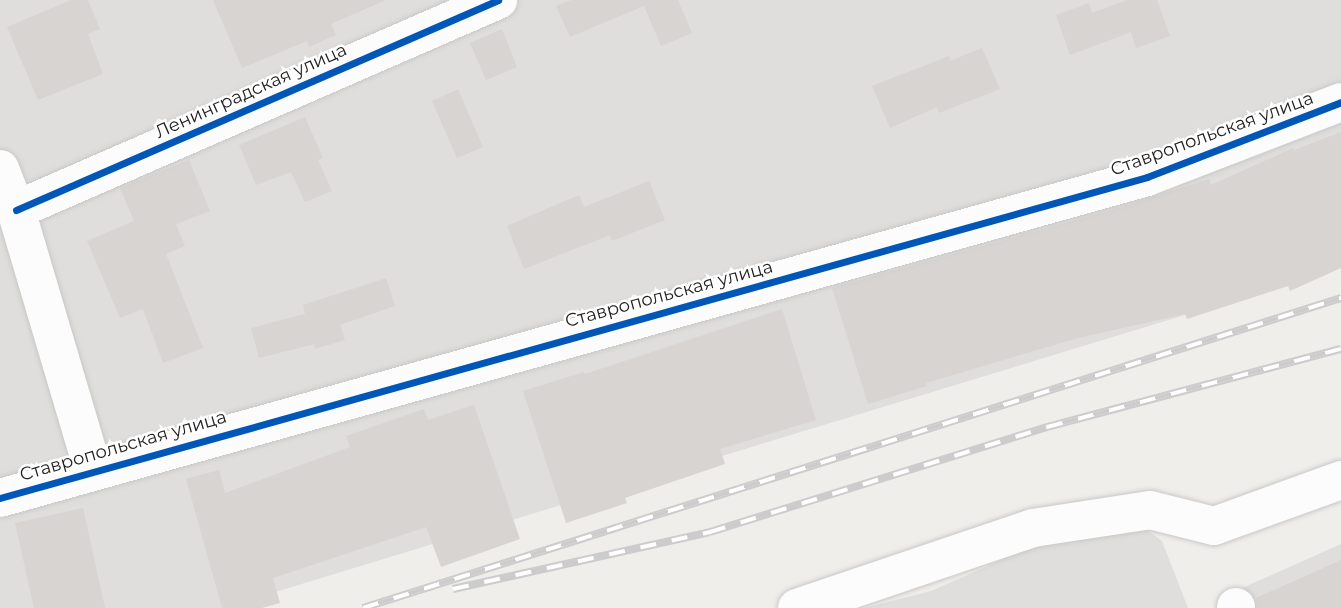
<!DOCTYPE html>
<html>
<head>
<meta charset="utf-8">
<style>
  body { margin:0 }
  #map { position:relative; width:1341px; height:608px; overflow:hidden; background:#f0eeeb; font-family:Montserrat,sans-serif }
  div>[style] { position:absolute }
  .residential>* { inset:0; background:#dfdedc }
  .building>* { inset:0; background:#d7d4d2 }
  .roads { filter:drop-shadow(0 0 2px #c9c8c7) drop-shadow(0 0 2px #c9c8c7) }
  .minor>* { height:38px; margin:-19px; padding:0 19px; transform-origin:19px; border-radius:19px; background:#fdfcfc }
  .rail>* { height:8px; margin-top:-4px; transform-origin:0; background:repeating-linear-gradient(90deg,#fff 0 16px,#ccc 0 32px); box-sizing:border-box; border-block:2px solid #ccc }
  .cycleway>* { height:7px; margin:-3.5px; padding:0 3.5px; transform-origin:3.5px; border-radius:3.5px; background:#0057b8 }
  span { translate:-50% -50%; white-space:nowrap; text-align:center; line-height:1.15; -webkit-text-stroke:5px #fff; paint-order:stroke }
  .street-label { font-size:18px; color:#222 }
</style>
</head>
<body>
<div id="map">
  <div class="residential">
    <div style="clip-path:polygon(0 0,1341px 0,1341px 262px,1277px 287px,223px 608px,0 608px)"></div>
    <div style="clip-path:polygon(1142px 526px,1162px 541px,1188px 608px,864px 608px,931px 591px,1040px 543px)"></div>
    <div style="clip-path:polygon(1341px 544px,1341px 608px,1247px 608px,1240px 589px)"></div>
  </div>
  <div class="building">
    <div style="clip-path:polygon(71px 0,88px 0,100px 29px,88px 34px,103px 74px,38px 100px,7px 27px)"></div>
    <div style="clip-path:polygon(213px 0,386px 0,331px 24px,336px 35px,309px 47px,307px 41px,242px 68px)"></div>
    <div style="clip-path:polygon(571px 0,678px 0,692px 33px,661px 46px,644px 6px,570px 37px,556px 6px)"></div>
    <div style="clip-path:polygon(1127px 0,1157px 0,1170px 36px,1136px 48px,1131px 32px,1070px 55px,1056px 15px,1089px 3px,1092px 13px)"></div>
    <div style="clip-path:polygon(502px 29px,517px 67px,486px 80px,470px 43px)"></div>
    <div style="clip-path:polygon(982px 48px,1000px 89px,939px 113px,937px 107px,890px 128px,872px 86px,949px 56px,950px 61px)"></div>
    <div style="clip-path:polygon(458px 89px,483px 147px,457px 158px,432px 101px)"></div>
    <div style="clip-path:polygon(305px 117px,323px 158px,318px 160px,332px 191px,305px 202px,291px 172px,256px 185px,239px 145px)"></div>
    <div style="clip-path:polygon(1341px 132px,1341px 268px,1290px 291px,1288px 286px,1187px 319px,1185px 314px,1078px 338px,926px 383px,927px 386px,868px 404px,832px 288px,1112px 210px,1209px 179px,1211px 185px,1293px 148px,1294px 150px)"></div>
    <div style="clip-path:polygon(189px 160px,210px 211px,176px 224px,185px 246px,166px 254px,203px 348px,163px 363px,143px 309px,120px 318px,87px 241px,134px 221px,120px 188px)"></div>
    <div style="clip-path:polygon(649px 181px,665px 220px,612px 241px,610px 235px,524px 269px,507px 226px,579px 195px,584px 207px)"></div>
    <div style="clip-path:polygon(386px 278px,395px 306px,340px 325px,345px 340px,315px 349px,314px 344px,259px 358px,251px 328px,305px 314px,303px 305px)"></div>
    <div style="clip-path:polygon(782px 309px,816px 420px,720px 449px,725px 464px,625px 498px,627px 503px,566px 523px,523px 391px,584px 372px,585px 374px)"></div>
    <div style="clip-path:polygon(474px 405px,520px 539px,441px 567px,426px 527px,273px 578px,280px 603px,262px 608px,222px 608px,186px 479px,219px 470px,225px 493px,350px 447px,346px 436px,424px 409px,428px 420px)"></div>
    <div style="clip-path:polygon(83px 508px,105px 608px,34px 608px,15px 523px)"></div>
    <div style="clip-path:polygon(1341px 560px,1341px 608px,1258px 608px,1256px 598px)"></div>
  </div>
  <div class="roads">
    <div class="minor">
      <div style="left:0;top:169px;width:44px;rotate:68.7deg"></div>
      <div style="left:16px;top:210px;width:271px;rotate:73.5deg"></div>
      <div style="left:16px;top:210px;width:526px;rotate:-23.54deg"></div>
      <div style="left:0;top:498px;width:1191px;rotate:-15.63deg"></div>
      <div style="left:1147px;top:177px;width:208px;rotate:-21.1deg"></div>
      <div style="left:1236px;top:607px;width:1px;rotate:90deg"></div>
      <div style="left:797px;top:608px;width:249px;rotate:-18.7deg"></div>
      <div style="left:1033px;top:528px;width:118px;rotate:-8.7deg"></div>
      <div style="left:1150px;top:510px;width:66px;rotate:14deg"></div>
      <div style="left:1214px;top:526px;width:135px;rotate:-19.9deg"></div>
    </div>
  </div>
  <div class="rail">
    <div style="left:453px;top:589px;width:263px;rotate:-12.5deg"></div>
    <div style="left:710px;top:532px;width:353px;rotate:-17.3deg"></div>
    <div style="left:1047px;top:427px;width:304px;rotate:-14.9deg"></div>
    <div style="left:363px;top:608px;width:1026px;rotate:-17.59deg"></div>
  </div>
  <div class="cycleway">
    <div style="left:16px;top:210px;width:526px;rotate:-23.54deg"></div>
    <div style="left:0;top:498px;width:1191px;rotate:-15.63deg"></div>
    <div style="left:1147px;top:177px;width:208px;rotate:-21.1deg"></div>
  </div>
  <div class="street-label">
    <span style="left:251px;top:91px;rotate:-24deg">Ленинградская улица</span>
    <span style="left:1212px;top:134px;rotate:-20deg">Ставропольская улица</span>
    <span style="left:669px;top:294px;rotate:-15deg">Ставропольская улица</span>
    <span style="left:123px;top:446px;rotate:-16deg">Ставропольская улица</span>
  </div>
</div>
</body>
</html>
